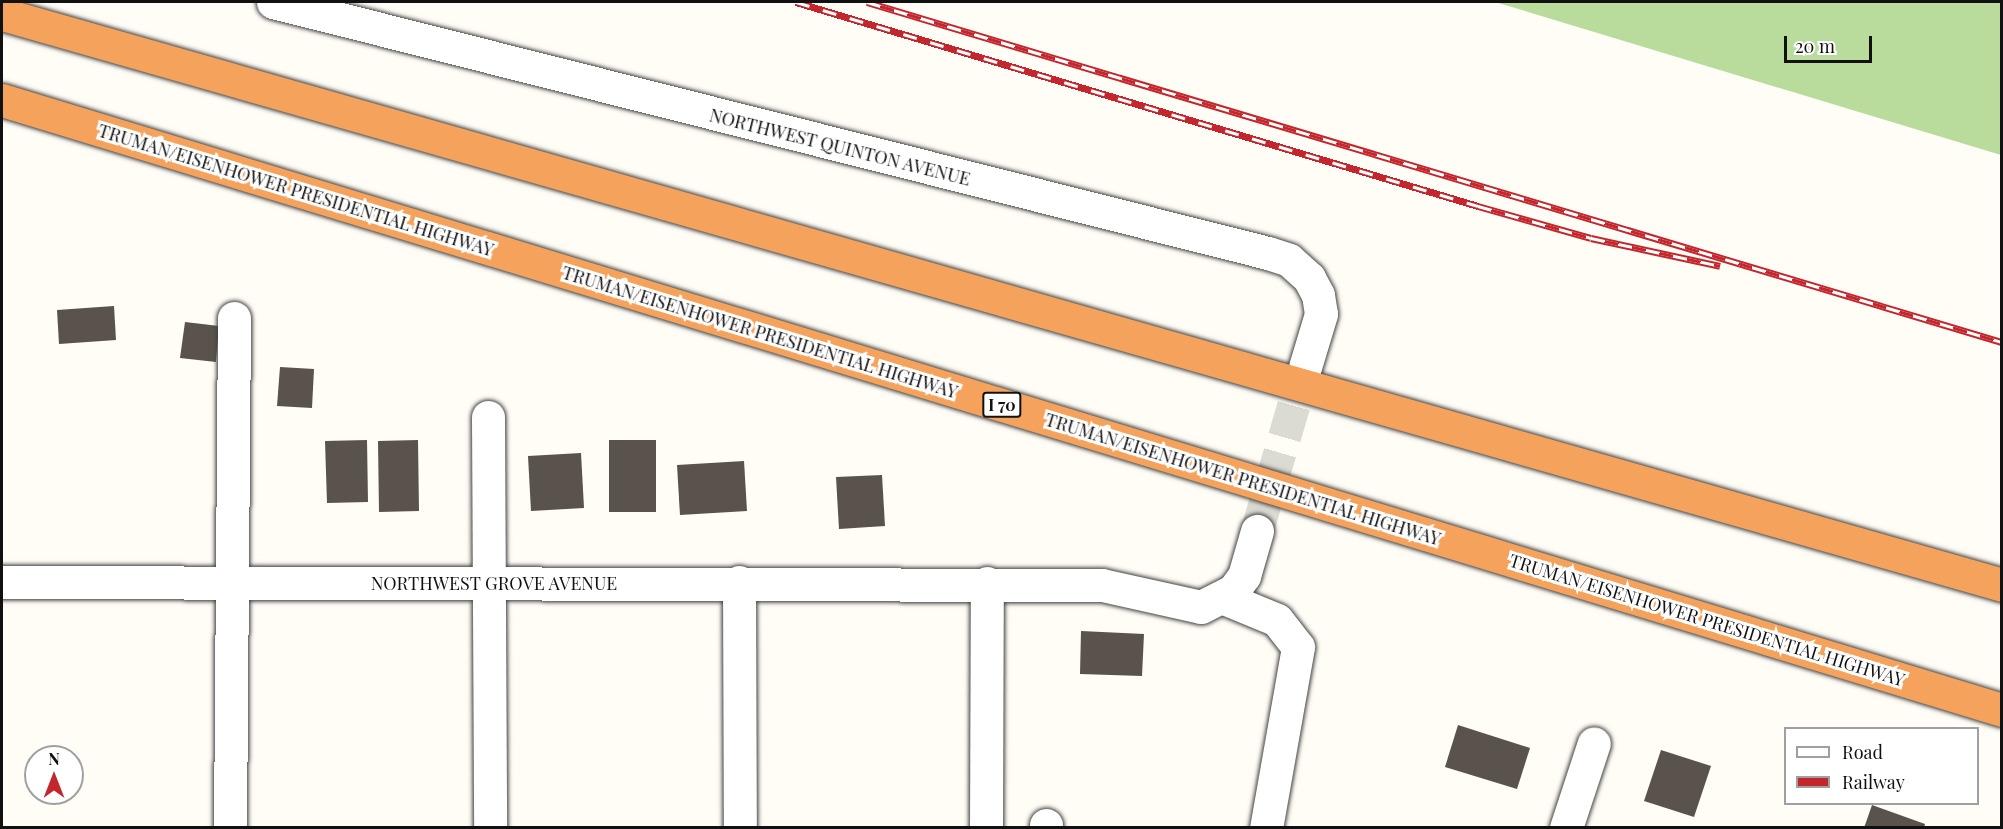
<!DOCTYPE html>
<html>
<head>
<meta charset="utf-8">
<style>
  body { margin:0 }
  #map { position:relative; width:2003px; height:829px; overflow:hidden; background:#fffdf5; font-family:"Playfair Display",serif }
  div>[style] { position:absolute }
  .forest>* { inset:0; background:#b9dc9c }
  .building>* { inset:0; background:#5a524d }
  .minor-tunnel>* { height:33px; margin-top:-16.5px; transform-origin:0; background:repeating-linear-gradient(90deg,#dbdad3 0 33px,transparent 0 49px) }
  .roads { filter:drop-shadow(0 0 2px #444) drop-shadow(0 0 2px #444) }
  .minor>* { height:33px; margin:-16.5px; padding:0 16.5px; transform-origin:16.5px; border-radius:16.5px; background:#fff }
  .highway>* { height:33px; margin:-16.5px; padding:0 16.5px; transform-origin:16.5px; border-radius:16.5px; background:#f5a25d }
  .rail>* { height:7px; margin-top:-3.5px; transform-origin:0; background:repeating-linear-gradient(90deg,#fff 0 14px,#c4262e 0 28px); box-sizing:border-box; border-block:2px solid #c4262e }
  span { translate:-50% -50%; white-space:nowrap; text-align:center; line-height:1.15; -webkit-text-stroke:6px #fff; paint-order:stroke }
  .shield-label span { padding:2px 4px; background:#fff; border:2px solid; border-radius:4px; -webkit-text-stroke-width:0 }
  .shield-label { font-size:16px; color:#111; font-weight:700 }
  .street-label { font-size:18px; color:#111 }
  .frame { position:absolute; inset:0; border:3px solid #111; pointer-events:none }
  .legend { position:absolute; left:1784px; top:727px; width:195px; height:78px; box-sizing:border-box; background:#fff; border:2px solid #a0a0a0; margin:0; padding:8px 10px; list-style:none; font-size:18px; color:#111 }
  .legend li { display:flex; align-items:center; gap:12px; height:30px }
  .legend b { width:30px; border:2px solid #a0a0a0 }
  .north { position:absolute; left:24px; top:745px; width:60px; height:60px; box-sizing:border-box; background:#fff; border:2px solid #a0a0a0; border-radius:50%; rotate:0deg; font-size:16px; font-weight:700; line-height:24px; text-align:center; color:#111 }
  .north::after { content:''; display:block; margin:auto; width:21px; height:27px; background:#c4262e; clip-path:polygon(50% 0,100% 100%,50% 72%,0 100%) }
  .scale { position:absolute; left:1784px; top:36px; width:88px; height:27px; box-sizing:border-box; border:3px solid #111; border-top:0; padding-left:8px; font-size:18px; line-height:21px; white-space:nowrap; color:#111; -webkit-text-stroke:4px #fff; paint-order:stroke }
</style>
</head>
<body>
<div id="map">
  <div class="forest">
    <div style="clip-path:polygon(1495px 2px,2001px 2px,2001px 155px)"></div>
  </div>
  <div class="building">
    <div style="clip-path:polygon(114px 306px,116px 340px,59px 344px,57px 310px)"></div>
    <div style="clip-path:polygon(185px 322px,219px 326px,216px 362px,180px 358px)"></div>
    <div style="clip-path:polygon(280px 367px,314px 369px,312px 408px,277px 406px)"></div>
    <div style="clip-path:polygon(367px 440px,368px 502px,327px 503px,325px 441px)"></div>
    <div style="clip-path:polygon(418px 440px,419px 511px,379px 512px,378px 441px)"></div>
    <div style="clip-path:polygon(609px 440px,656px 440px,656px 512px,609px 512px)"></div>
    <div style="clip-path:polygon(581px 453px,584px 508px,531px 511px,528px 456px)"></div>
    <div style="clip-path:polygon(744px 461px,747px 511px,680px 515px,677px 465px)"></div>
    <div style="clip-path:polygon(882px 475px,885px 526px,839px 529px,836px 477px)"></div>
    <div style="clip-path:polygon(1081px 631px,1144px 634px,1142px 676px,1080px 674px)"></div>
    <div style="clip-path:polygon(1458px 725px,1530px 748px,1517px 789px,1445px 767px)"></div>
    <div style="clip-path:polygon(1661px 750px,1711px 766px,1694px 817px,1644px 801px)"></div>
    <div style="clip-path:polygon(1872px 805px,1925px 824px,1924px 828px,1864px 828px)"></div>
  </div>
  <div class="minor-tunnel">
    <div style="left:1257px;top:531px;width:171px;rotate:-73.7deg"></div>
  </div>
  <div class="roads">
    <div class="minor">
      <div style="left:273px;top:2px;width:1026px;rotate:14.16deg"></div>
      <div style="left:1268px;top:253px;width:22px;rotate:18deg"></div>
      <div style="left:1289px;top:260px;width:27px;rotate:42deg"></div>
      <div style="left:1309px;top:278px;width:19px;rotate:62deg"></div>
      <div style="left:1318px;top:295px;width:19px;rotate:81deg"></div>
      <div style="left:1321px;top:314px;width:55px;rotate:106.8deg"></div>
      <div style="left:488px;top:417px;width:411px;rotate:89.7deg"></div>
      <div style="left:2px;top:582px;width:1100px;rotate:0.16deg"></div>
      <div style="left:1102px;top:585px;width:101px;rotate:12.5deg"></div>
      <div style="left:1201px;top:607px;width:36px;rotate:-27deg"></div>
      <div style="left:1233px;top:591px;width:19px;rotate:-54deg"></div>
      <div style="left:1244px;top:576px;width:47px;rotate:-73.9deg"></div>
      <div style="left:739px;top:582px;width:246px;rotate:89.8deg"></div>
      <div style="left:1224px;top:598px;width:57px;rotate:22.5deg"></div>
      <div style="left:1277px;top:620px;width:34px;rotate:52deg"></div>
      <div style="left:1298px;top:647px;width:184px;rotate:100deg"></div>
      <div style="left:230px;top:828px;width:510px;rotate:-89.55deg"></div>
      <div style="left:986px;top:828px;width:245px;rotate:-89.8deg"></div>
      <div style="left:1046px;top:828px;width:3px;rotate:-90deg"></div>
      <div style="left:1566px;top:828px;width:89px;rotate:-71.8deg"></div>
    </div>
    <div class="highway">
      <div style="left:2px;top:14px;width:2080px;rotate:15.93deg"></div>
      <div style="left:2px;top:100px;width:2091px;rotate:16.96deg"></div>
    </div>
  </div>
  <div class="rail">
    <div style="left:796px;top:2px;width:712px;rotate:16.65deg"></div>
    <div style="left:1478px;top:206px;width:117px;rotate:15.8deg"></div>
    <div style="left:1591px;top:238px;width:132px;rotate:12.2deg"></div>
    <div style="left:867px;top:2px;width:1185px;rotate:16.68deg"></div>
  </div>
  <div class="shield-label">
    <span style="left:1002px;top:405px">I 70</span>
  </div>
  <div class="street-label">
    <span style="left:840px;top:147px;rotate:14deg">NORTHWEST QUINTON AVENUE</span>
    <span style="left:296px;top:190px;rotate:17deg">TRUMAN/EISENHOWER PRESIDENTIAL HIGHWAY</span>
    <span style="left:760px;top:332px;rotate:17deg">TRUMAN/EISENHOWER PRESIDENTIAL HIGHWAY</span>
    <span style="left:1243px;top:479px;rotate:17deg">TRUMAN/EISENHOWER PRESIDENTIAL HIGHWAY</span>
    <span style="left:494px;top:583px">NORTHWEST GROVE AVENUE</span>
    <span style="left:1707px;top:620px;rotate:17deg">TRUMAN/EISENHOWER PRESIDENTIAL HIGHWAY</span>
  </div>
  <div class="frame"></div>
  <ul class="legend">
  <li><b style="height:8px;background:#fff"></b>Road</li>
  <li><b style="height:8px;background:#c4262e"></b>Railway</li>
  </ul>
  <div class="north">N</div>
  <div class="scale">20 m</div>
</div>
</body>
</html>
